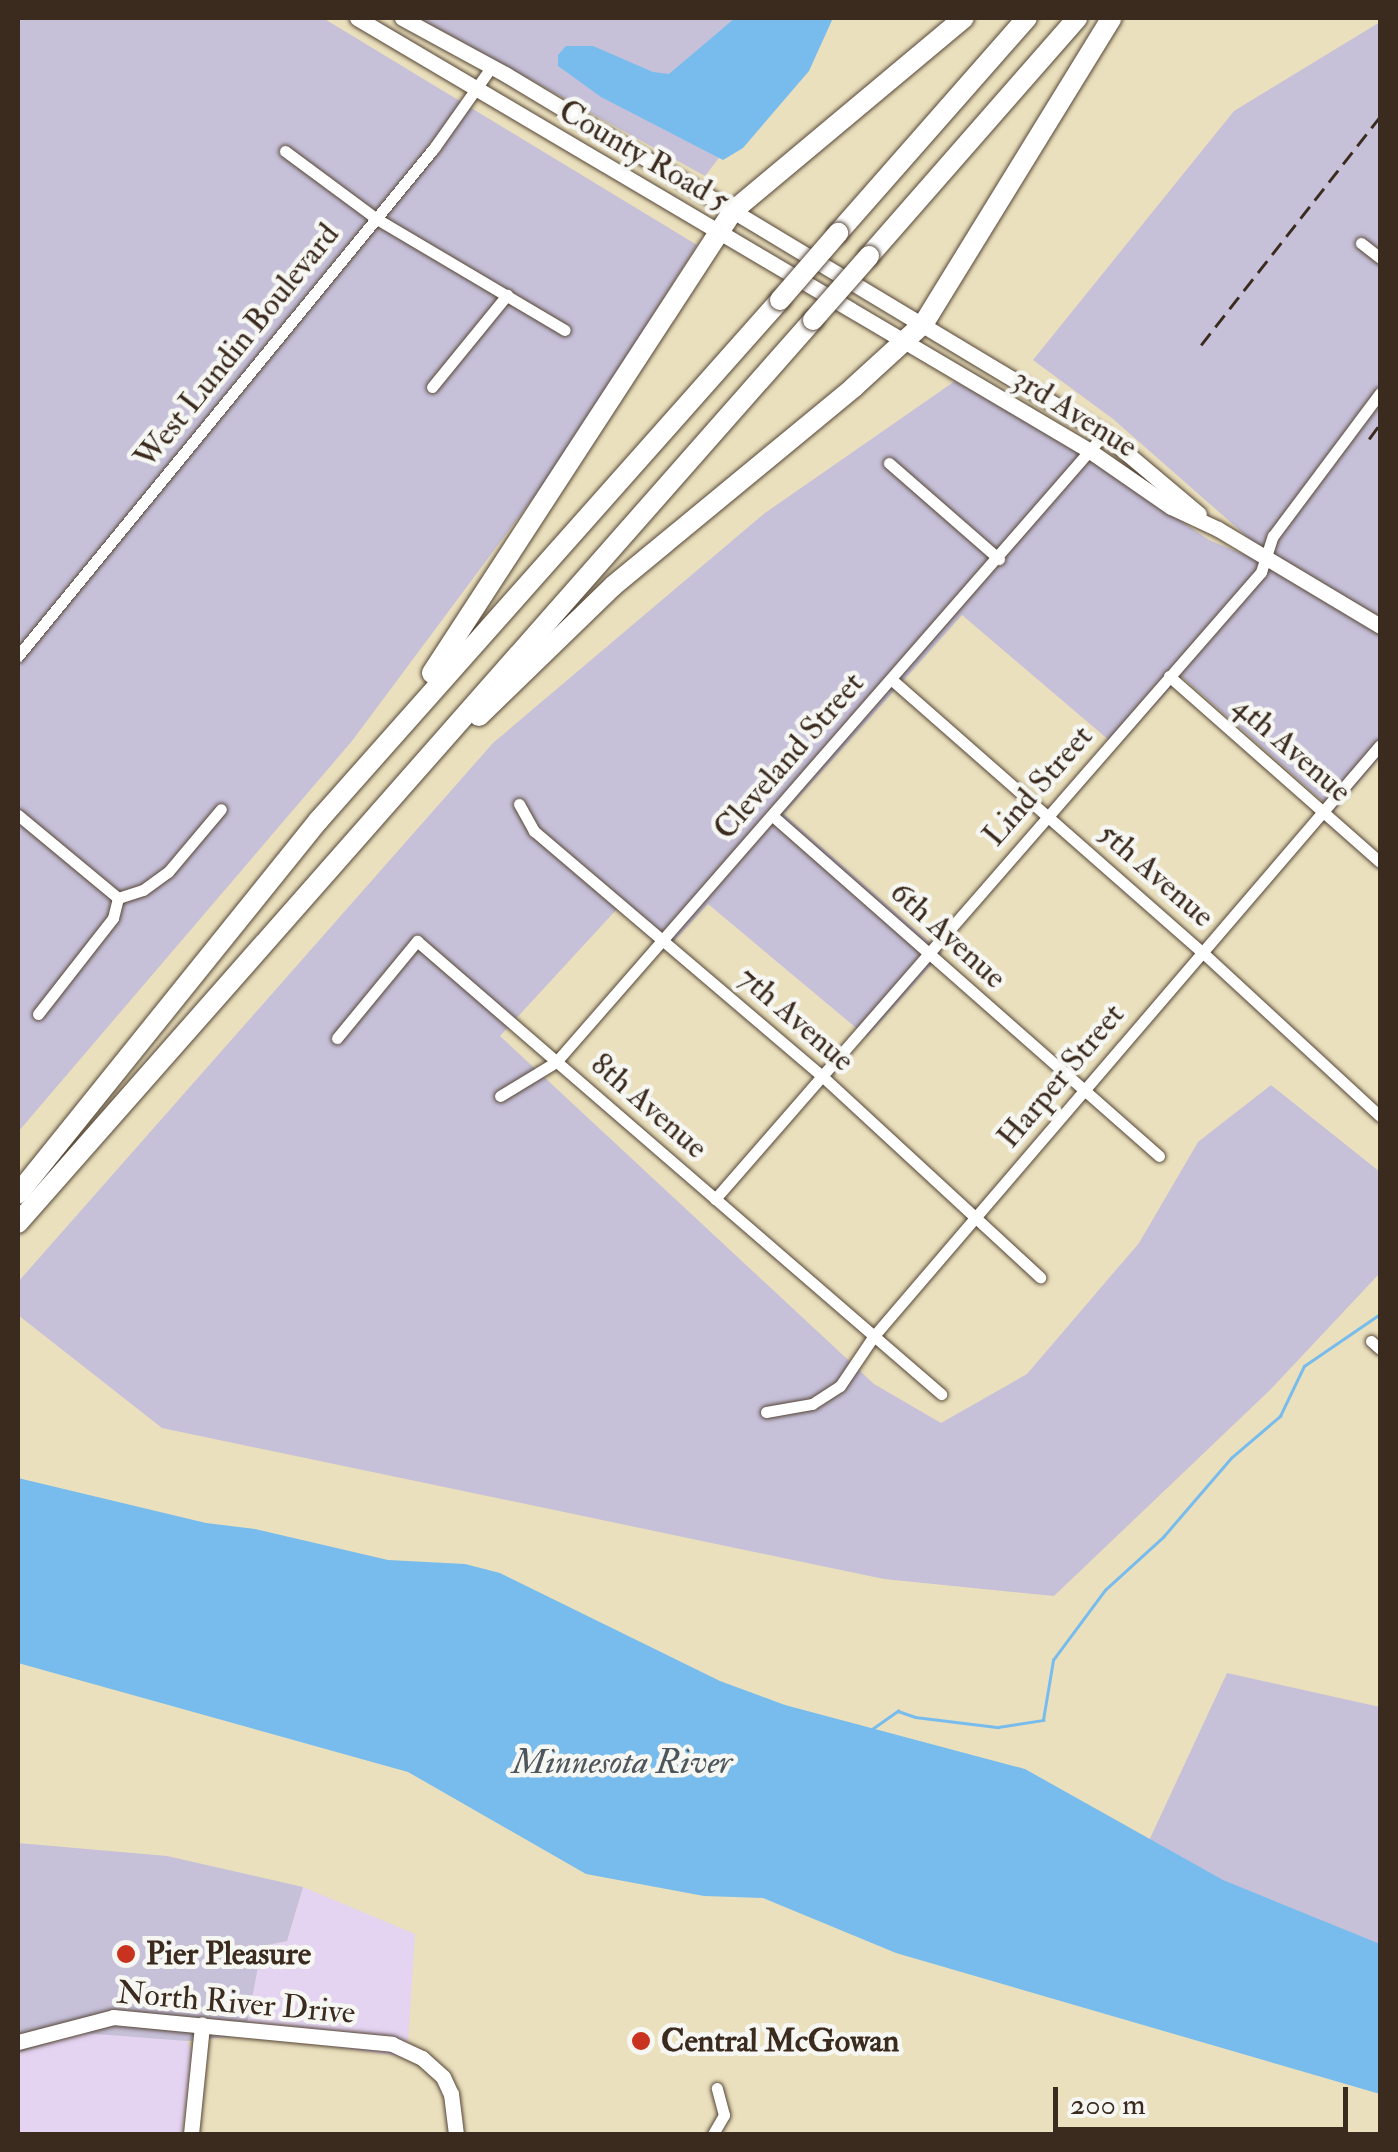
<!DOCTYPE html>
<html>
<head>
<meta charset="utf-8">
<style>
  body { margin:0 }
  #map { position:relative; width:1398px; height:2152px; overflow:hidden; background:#eae0bd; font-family:"IM FELL Double Pica",serif }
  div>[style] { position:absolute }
  .built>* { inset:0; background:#e4d3f1 }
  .industrial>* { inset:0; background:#c6c0d9 }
  .water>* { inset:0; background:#78bcee }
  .stream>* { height:2.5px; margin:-1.25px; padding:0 1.25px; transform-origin:1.25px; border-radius:1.25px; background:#78bcee }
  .roads { filter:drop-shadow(0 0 2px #554536) drop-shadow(0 0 2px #554536) }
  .street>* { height:11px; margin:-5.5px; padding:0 5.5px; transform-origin:5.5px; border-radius:5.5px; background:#fff }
  .secondary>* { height:15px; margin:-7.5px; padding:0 7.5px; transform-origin:7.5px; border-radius:7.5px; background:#fff }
  .highway>* { height:20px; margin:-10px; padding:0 10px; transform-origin:10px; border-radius:10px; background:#fff }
  .rail>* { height:2.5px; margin-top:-1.25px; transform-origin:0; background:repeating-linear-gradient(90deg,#3b2a1e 0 15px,transparent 0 23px) }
  .bridges { filter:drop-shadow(0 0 2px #554536) drop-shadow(0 0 2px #554536) }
  .highway-bridge>* { height:20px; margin:-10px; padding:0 10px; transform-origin:10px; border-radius:10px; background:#fff }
  .dots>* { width:28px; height:28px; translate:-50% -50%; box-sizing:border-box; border:5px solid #f6f6f2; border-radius:50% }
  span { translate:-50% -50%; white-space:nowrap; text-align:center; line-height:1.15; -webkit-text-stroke:9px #f6f6f2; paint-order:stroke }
  .street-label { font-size:32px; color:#3b2a1e }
  .poi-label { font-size:32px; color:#3b2a1e; font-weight:700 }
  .left { translate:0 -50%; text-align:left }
  .water-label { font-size:35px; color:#4d565c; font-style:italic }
  .frame { position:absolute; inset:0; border:20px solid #3b2a1e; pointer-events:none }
  .scale { position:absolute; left:1053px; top:2087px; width:295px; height:45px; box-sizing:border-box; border:5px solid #3b2a1e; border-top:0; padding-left:12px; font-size:30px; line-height:35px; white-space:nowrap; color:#3b2a1e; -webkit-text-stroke:8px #f6f6f2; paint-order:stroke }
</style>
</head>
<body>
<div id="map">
  <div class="built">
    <div style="clip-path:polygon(303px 1887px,415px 1934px,407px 2057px,245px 2035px,262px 1946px,287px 1941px)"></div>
    <div style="clip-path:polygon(110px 2032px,187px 2041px,192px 2050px,182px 2134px,18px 2134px,18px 2053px,83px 2033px)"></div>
  </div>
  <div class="industrial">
    <div style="clip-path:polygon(18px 18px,323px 18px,697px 245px,562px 459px,352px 741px,18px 1132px)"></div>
    <div style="clip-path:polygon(419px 18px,826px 18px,705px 176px)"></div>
    <div style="clip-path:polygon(1380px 22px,1380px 617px,1252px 541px,1113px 419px,1033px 360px,1234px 111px)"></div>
    <div style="clip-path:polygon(955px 381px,1077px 450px,1209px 540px,1250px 557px,1380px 633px,1380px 757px,1334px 811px,1181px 676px,1117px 747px,962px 615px,784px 814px,942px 953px,867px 1037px,708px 904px,665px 951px,617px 909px,500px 1036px,874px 1384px,941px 1423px,1027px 1374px,1139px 1243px,1198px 1142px,1271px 1085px,1380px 1172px,1380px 1273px,1270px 1390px,1054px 1596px,884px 1579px,162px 1428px,18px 1315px,18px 1282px,493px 743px,765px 513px)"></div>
    <div style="clip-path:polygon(1227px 1673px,1380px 1707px,1380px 1993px,1140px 1860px)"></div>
    <div style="clip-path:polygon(18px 1843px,167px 1856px,303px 1887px,287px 1941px,262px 1946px,245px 2035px,187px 2041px,83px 2033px,18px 2053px)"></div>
  </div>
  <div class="water">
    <div style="clip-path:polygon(735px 18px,833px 18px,809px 71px,743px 148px,723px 160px,601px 97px,558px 66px,558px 55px,566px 46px,593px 46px,653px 72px,669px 74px)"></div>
    <div style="clip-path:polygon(18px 1478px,206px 1523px,255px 1529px,388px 1560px,465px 1564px,500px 1573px,720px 1681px,785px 1705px,1025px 1769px,1223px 1880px,1380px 1944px,1380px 2094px,896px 1953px,763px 1898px,704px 1896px,586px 1874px,408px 1772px,18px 1663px)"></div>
  </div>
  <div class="stream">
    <div style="left:872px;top:1729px;width:32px;rotate:-35deg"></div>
    <div style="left:898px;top:1711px;width:18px;rotate:19deg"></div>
    <div style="left:915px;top:1717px;width:84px;rotate:6.9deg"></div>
    <div style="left:998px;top:1727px;width:46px;rotate:-8.8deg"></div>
    <div style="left:1043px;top:1720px;width:61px;rotate:-80.5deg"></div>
    <div style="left:1053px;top:1660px;width:87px;rotate:-53.4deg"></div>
    <div style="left:1105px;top:1590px;width:79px;rotate:-42.4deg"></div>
    <div style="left:1163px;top:1537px;width:104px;rotate:-49.3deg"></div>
    <div style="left:1231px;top:1458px;width:65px;rotate:-40.6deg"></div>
    <div style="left:1280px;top:1416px;width:55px;rotate:-64.4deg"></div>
    <div style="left:1304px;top:1366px;width:92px;rotate:-34.4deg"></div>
  </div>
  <div class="roads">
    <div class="street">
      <div style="left:285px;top:151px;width:114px;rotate:36.5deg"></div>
      <div style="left:377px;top:219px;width:218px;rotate:30.6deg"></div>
      <div style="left:1361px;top:243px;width:24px;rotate:38deg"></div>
      <div style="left:432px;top:387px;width:119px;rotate:-50.8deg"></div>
      <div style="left:889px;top:463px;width:146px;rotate:41.1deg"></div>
      <div style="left:18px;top:656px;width:657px;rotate:-50.69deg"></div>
      <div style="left:434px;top:148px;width:100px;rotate:-54.7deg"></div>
      <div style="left:1169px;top:676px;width:281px;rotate:41.4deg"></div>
      <div style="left:891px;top:679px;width:412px;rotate:41.3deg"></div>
      <div style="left:1201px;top:951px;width:243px;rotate:42.7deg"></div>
      <div style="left:519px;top:804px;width:31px;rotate:61deg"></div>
      <div style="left:534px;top:831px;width:378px;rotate:40.4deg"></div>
      <div style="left:822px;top:1076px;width:297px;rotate:42.7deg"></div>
      <div style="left:18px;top:815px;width:130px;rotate:39.7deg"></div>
      <div style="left:774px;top:817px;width:513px;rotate:41.36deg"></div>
      <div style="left:118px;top:898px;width:26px;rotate:-18deg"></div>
      <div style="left:143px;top:890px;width:31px;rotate:-36deg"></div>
      <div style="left:168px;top:872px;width:82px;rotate:-49.9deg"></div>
      <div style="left:38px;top:1014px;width:122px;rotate:-52deg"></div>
      <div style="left:113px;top:918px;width:21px;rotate:-76deg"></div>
      <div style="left:337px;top:1038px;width:126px;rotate:-50.5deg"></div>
      <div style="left:417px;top:941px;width:693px;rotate:40.84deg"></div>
      <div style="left:500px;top:1096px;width:66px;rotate:-31.3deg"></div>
      <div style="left:556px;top:1062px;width:833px;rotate:-48.89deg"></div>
      <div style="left:715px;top:1199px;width:831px;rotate:-48.95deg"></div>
      <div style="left:1261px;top:572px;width:38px;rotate:-72deg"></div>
      <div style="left:1273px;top:536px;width:179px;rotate:-53.2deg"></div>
      <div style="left:1371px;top:1341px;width:12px;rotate:42deg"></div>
      <div style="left:766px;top:1412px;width:47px;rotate:-9.9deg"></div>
      <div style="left:812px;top:1404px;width:33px;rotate:-33deg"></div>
      <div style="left:840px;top:1386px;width:59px;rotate:-56deg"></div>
      <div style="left:873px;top:1337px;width:779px;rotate:-49.42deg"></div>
      <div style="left:713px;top:2134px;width:22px;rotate:-60deg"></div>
      <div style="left:724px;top:2115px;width:28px;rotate:-105deg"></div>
    </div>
    <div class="secondary">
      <div style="left:357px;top:18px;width:851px;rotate:30.57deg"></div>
      <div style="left:1090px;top:451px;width:98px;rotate:34.7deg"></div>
      <div style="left:1171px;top:507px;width:52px;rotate:25.1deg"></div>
      <div style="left:1218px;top:529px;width:189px;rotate:30.9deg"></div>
      <div style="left:402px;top:18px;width:117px;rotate:28.5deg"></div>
      <div style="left:505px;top:74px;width:699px;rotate:31.01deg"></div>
      <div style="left:1104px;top:434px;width:124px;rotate:40.1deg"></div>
      <div style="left:18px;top:2042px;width:98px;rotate:-14.7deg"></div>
      <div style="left:113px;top:2017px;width:280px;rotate:5.5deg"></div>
      <div style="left:392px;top:2044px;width:33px;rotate:25deg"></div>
      <div style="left:422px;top:2058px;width:28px;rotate:42deg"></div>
      <div style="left:443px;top:2077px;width:19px;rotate:65deg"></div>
      <div style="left:451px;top:2094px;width:40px;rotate:82.9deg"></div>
      <div style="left:191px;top:2134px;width:110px;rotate:-84.2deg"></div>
    </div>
    <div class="highway">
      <div style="left:838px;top:233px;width:286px;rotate:-48.7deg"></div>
      <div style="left:869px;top:256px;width:316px;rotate:-48.8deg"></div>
      <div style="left:432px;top:673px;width:551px;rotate:-56.92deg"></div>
      <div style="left:733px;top:211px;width:301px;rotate:-39.9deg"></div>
      <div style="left:479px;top:716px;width:187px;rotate:-44.1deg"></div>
      <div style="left:613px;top:586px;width:313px;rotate:-39.5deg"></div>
      <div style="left:854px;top:387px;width:95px;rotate:-42.4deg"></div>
      <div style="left:924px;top:323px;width:358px;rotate:-58.4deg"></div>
      <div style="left:18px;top:1194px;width:479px;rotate:-51.2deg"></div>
      <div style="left:318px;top:821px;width:696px;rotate:-48.43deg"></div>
      <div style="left:18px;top:1223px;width:1203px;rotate:-48.64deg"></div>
    </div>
  </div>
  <div class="rail">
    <div style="left:1201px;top:345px;width:290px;rotate:-51.9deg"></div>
    <div style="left:1369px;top:439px;width:19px;rotate:-54deg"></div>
  </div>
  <div class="bridges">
    <div class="highway-bridge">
      <div style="left:780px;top:300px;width:89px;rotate:-49.1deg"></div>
      <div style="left:813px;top:320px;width:85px;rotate:-48.8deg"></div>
    </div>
  </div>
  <div class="dots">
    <div style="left:126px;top:1954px;background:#c8321e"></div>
    <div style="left:641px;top:2041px;background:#c8321e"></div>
  </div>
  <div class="street-label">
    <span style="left:644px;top:156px;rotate:30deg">County Road 5</span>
    <span style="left:237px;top:346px;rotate:-51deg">West Lundin Boulevard</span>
    <span style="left:1075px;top:413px;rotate:32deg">3rd Avenue</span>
    <span style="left:1292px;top:749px;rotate:41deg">4th Avenue</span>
    <span style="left:789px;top:756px;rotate:-49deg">Cleveland Street</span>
    <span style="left:1038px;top:786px;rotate:-49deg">Lind Street</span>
    <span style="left:1156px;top:875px;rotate:41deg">5th Avenue</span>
    <span style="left:948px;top:935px;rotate:42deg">6th Avenue</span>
    <span style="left:796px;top:1019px;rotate:41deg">7th Avenue</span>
    <span style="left:1061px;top:1076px;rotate:-50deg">Harper Street</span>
    <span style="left:649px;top:1106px;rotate:41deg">8th Avenue</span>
    <span style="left:236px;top:2003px;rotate:5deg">North River Drive</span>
  </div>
  <div class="poi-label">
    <span class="left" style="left:146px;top:1954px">Pier Pleasure</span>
    <span class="left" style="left:661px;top:2041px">Central McGowan</span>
  </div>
  <div class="water-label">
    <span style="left:622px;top:1762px">Minnesota River</span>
  </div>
  <div class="frame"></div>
  <div class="scale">200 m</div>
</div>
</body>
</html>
